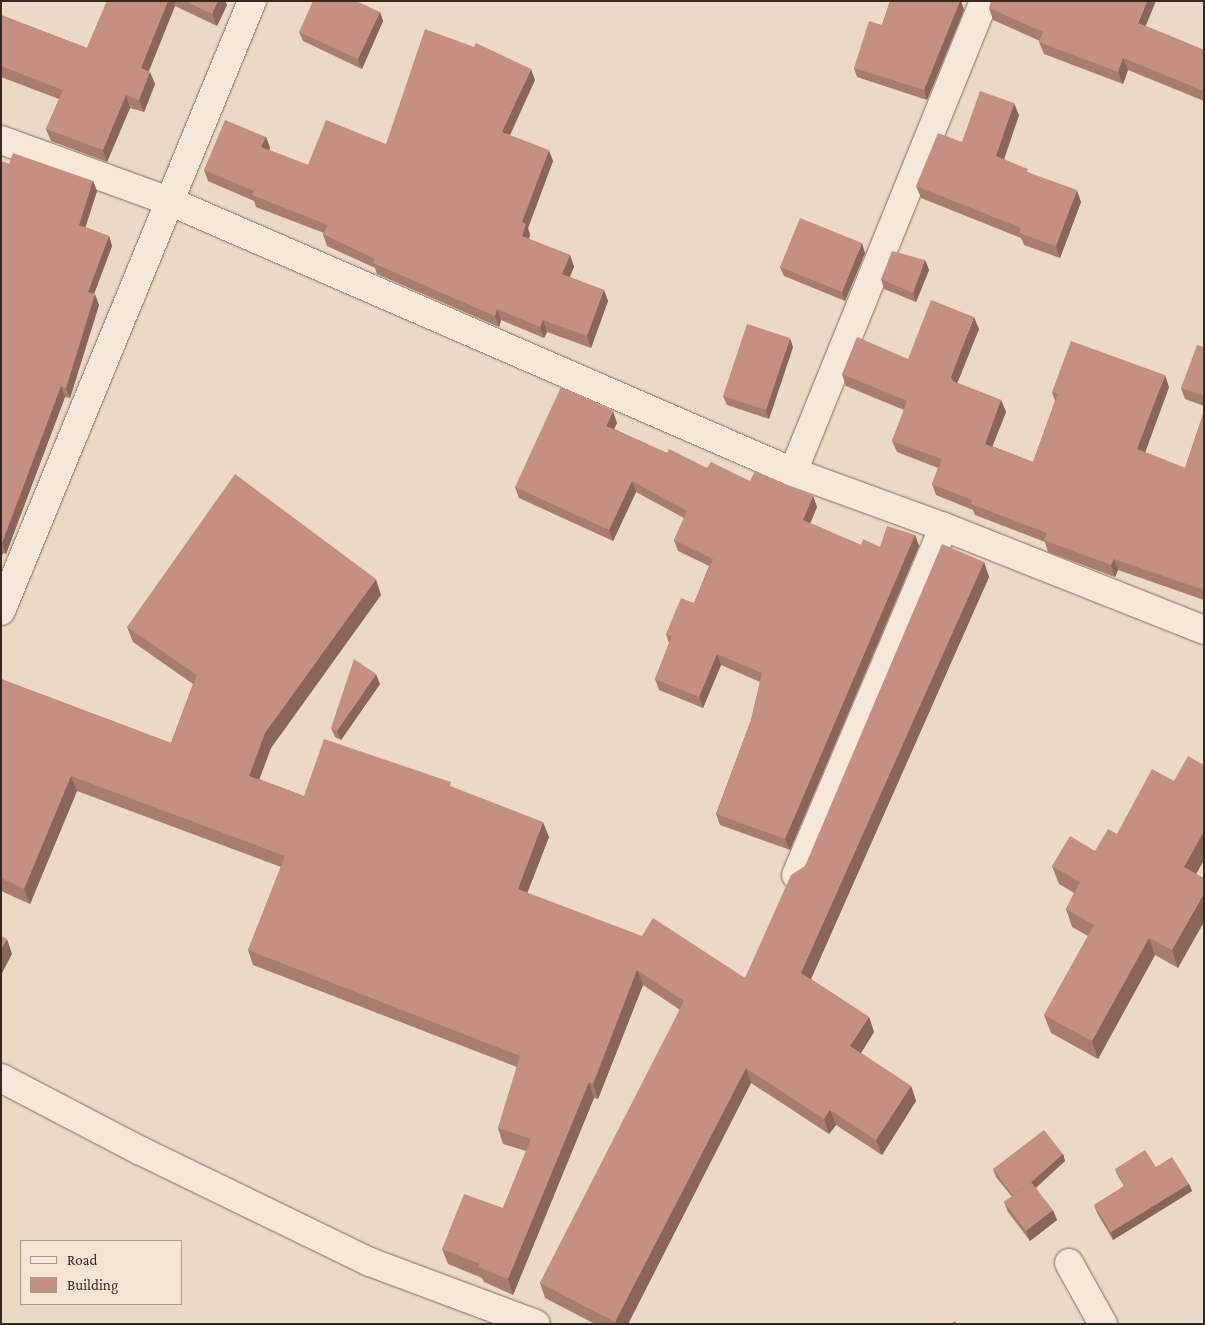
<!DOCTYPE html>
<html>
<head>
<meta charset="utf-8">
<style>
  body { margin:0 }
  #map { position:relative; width:1205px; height:1325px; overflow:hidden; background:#ead9c7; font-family:"Crimson Pro",serif }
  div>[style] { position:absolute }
  .roads { filter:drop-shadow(0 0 1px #846b5f) drop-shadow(0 0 1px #846b5f) }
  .minor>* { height:28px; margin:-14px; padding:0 14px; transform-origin:14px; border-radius:14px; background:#f5e8da }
  .wall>* { inset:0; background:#a97c6f }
  .shaded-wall>* { inset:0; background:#89655a }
  .building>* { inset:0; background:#c49081 }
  span { translate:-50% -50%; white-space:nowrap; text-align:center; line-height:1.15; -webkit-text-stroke:4px #f2e5d6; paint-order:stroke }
  .frame { position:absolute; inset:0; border:2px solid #362721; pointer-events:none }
  .legend { position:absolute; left:20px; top:1240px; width:162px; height:65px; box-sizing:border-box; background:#f2e5d6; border:1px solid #a7998e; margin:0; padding:6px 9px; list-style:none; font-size:15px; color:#362721 }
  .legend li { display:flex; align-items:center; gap:10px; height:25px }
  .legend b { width:25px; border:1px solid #a7998e }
</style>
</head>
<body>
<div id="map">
  <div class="roads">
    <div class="minor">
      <div style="left:1px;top:140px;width:179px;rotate:20deg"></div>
      <div style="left:169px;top:201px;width:680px;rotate:23.48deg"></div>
      <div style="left:793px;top:472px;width:161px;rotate:20deg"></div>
      <div style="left:944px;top:527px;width:280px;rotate:21.6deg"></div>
      <div style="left:793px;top:472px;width:508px;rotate:-67.93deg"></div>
      <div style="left:1px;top:611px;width:660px;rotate:-67.63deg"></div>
      <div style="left:796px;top:875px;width:378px;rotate:-67deg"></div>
      <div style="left:1px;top:1078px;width:156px;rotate:27.6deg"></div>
      <div style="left:139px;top:1150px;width:257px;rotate:25.9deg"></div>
      <div style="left:370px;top:1262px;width:177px;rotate:20.5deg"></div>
      <div style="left:1069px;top:1263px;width:70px;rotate:60.9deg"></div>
    </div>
  </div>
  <div class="wall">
    <div style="clip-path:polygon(107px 1px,225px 1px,227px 5px,217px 26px,175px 6px,149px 71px,155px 84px,144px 112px,130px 108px,107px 162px,51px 141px,46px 129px,59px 99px,1px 77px,1px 15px,87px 48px)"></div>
    <div style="clip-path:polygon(890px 1px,961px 1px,964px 10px,927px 100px,857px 77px,854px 68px,882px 25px)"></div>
    <div style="clip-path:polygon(989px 8px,1146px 26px,1204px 50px,1204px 101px,1128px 70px,1123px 84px,1044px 54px,1039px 42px,1040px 41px,993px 20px)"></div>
    <div style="clip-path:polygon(380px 12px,383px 21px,362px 69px,303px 41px,299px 32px)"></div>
    <div style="clip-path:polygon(535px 80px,509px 135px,553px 161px,528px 228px,530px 235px,529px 239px,570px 255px,574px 267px,569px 277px,604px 290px,608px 301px,591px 348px,547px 332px,544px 338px,501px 320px,499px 327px,377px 274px,375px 268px,327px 246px,323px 234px,324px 233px,256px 207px,254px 201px,208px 181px,204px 170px,266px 137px,270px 148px,269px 150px,308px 165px,386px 144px)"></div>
    <div style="clip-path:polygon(1019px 115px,1004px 159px,1081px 202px,1060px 258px,1024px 245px,1021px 238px,921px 198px,916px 186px,962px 142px)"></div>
    <div style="clip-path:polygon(1px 161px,9px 164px,93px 181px,97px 191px,85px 227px,109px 236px,112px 246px,94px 294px,99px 305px,70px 398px,65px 397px,6px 554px,3px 553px,1px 558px)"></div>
    <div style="clip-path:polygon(865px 253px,845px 301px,784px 276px,780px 267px)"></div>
    <div style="clip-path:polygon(925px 260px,929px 270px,916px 302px,884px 289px,881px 279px)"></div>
    <div style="clip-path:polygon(979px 329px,957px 383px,1001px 400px,1006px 412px,992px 446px,1033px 462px,1055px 401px,1052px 392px,1169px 387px,1145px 452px,1185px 468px,1204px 411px,1204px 600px,1118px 570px,1115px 577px,1048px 552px,1045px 542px,975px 515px,973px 510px,936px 495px,932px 484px,938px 468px,897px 452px,892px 441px,904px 410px,846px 386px,842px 374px,908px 359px)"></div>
    <div style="clip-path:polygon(793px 347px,769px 419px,727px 405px,723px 396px)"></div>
    <div style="clip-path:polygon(1204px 347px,1204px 406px,1185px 399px,1181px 388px)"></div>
    <div style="clip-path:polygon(617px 423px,614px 429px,667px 453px,707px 468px,750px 481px,813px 496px,817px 507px,810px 523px,861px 545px,880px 547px,915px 535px,919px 546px,790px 850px,720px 825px,716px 814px,751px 720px,760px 682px,721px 665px,703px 708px,659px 690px,655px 679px,669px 643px,666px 634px,694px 603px,709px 566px,678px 551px,674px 540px,684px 518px,636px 492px,613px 541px,519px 498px,515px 487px)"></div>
    <div style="clip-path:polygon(984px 562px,989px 577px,811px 979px,869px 1017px,874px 1032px,861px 1053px,911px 1086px,916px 1101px,882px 1155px,836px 1125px,829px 1134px,751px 1083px,628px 1324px,595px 1324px,545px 1298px,540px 1283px,680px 1010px,643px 985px,598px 1099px,594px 1098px,513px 1295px,484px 1282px,482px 1278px,448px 1264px,442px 1249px,503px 1208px,526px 1151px,503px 1144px,498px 1128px,517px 1067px,253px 965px,248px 950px,281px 867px,77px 791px,30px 904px,1px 891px,1px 679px,171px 743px,193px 684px,133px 642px,127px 627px,381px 595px,271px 748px,259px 779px,304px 796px,453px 788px,549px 837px,527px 893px,745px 978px,805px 866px)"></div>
    <div style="clip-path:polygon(380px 684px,341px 740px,335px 737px,331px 728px)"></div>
    <div style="clip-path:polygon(1204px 765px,1204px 860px,1196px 874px,1178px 968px,1155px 955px,1098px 1059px,1051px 1033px,1044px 1015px,1088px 936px,1072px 927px,1066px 909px,1074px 893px,1059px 884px,1052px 866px,1095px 851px,1117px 834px,1174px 781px)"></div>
    <div style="clip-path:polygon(1063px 1154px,1065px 1161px,1036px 1188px,1057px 1220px,1030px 1241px,1008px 1212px,1004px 1202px,1012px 1197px,996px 1177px,993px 1169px)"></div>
    <div style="clip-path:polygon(1156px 1167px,1189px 1184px,1192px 1191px,1113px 1240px,1097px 1213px,1094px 1205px,1124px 1186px,1118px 1176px,1115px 1169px)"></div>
  </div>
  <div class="shaded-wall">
    <div style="clip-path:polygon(168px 1px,174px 1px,175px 6px,145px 80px,141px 68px)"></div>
    <div style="clip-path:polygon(218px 1px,225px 1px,227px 5px,217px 26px,212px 14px)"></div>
    <div style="clip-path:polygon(960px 1px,961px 1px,964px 10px,927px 100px,924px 90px)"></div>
    <div style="clip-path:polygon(1147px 1px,1156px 1px,1142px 35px,1138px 23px)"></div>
    <div style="clip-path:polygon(380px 12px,383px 21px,362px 69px,358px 59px)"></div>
    <div style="clip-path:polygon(1123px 58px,1128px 70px,1123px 84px,1118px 72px)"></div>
    <div style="clip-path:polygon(531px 69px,535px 80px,506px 144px,502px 132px)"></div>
    <div style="clip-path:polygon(150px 72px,155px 84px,144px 112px,139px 100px)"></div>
    <div style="clip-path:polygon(126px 95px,130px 108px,107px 162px,103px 150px)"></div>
    <div style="clip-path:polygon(1014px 103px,1019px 115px,1001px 168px,996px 156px)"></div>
    <div style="clip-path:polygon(266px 137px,270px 148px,265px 158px,261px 147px)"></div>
    <div style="clip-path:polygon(549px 150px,553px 161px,528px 228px,530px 235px,526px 247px,522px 236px,522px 222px)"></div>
    <div style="clip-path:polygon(93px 181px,97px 191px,83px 235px,79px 225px)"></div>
    <div style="clip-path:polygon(1077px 190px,1081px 202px,1060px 258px,1056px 246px)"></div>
    <div style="clip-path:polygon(109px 236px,112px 246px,91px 302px,88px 292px)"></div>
    <div style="clip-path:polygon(862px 243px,865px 253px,845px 301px,842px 292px)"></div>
    <div style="clip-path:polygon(570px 255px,574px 267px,566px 286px,562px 274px)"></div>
    <div style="clip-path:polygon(925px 260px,929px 270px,916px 302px,913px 293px)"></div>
    <div style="clip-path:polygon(604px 290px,608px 301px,591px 348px,587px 336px)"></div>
    <div style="clip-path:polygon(95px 294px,99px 305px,70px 398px,66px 388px)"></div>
    <div style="clip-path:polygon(497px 309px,501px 320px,499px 327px,495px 316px)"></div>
    <div style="clip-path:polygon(974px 317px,979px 329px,955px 389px,951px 377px)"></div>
    <div style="clip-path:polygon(543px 320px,547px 332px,544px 338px,540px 327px)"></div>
    <div style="clip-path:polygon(790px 338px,793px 347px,769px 419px,766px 410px)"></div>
    <div style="clip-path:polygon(1165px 375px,1169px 387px,1142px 461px,1137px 449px)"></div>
    <div style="clip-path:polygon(61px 386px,65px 397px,6px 554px,2px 543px)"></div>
    <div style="clip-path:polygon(1001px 400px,1006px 412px,989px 455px,985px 444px)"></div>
    <div style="clip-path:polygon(613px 411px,617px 423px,610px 437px,606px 426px)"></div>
    <div style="clip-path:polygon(632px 481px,636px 492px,613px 541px,609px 530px)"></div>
    <div style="clip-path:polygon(813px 496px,817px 507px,807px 531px,803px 520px)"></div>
    <div style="clip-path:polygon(915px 535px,919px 546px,790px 850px,785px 839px)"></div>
    <div style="clip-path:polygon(1px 548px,3px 553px,1px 558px)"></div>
    <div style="clip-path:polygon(1114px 559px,1118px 570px,1115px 577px,1111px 565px)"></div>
    <div style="clip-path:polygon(984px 562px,989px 577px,807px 988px,801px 973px)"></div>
    <div style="clip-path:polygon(376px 579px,381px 595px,271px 748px,255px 791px,249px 776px,265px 733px)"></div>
    <div style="clip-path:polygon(717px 654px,721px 665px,703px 708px,699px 697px)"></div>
    <div style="clip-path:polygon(376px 674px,380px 684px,341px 740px,337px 731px)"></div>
    <div style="clip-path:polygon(71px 776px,77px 791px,30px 904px,24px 889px)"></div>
    <div style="clip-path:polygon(543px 822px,549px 837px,523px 904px,518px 889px)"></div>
    <div style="clip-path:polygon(1204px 831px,1204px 860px,1190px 885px,1184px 867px)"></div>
    <div style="clip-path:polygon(1204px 893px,1204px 922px,1178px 968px,1172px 950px)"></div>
    <div style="clip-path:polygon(1149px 938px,1155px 955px,1098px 1059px,1092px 1041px)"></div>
    <div style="clip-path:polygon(7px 939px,12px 954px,1px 975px,1px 949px)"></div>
    <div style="clip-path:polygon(637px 970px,643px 985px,598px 1099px,593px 1084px)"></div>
    <div style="clip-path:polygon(869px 1017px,874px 1032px,856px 1061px,850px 1046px)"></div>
    <div style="clip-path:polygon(746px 1068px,751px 1083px,628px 1324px,616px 1324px,615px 1322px)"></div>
    <div style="clip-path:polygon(589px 1082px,594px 1098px,513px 1295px,508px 1279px)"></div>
    <div style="clip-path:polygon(911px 1086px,916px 1101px,882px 1155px,876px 1140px)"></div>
    <div style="clip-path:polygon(830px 1110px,836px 1125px,829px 1134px,824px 1119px)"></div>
    <div style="clip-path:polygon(1063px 1154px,1065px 1161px,1017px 1204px,1015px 1197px)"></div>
    <div style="clip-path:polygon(1189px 1184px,1192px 1191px,1113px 1240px,1111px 1232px)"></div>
    <div style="clip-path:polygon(1053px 1210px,1057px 1220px,1030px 1241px,1026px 1231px)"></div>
  </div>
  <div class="building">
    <div style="clip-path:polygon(107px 1px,168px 1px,141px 68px,150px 72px,139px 100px,126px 95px,103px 150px,46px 129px,63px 90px,1px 66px,1px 15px,87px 48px)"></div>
    <div style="clip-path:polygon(185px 1px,218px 1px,212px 14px)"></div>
    <div style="clip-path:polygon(313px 1px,356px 1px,380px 12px,358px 59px,299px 32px)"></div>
    <div style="clip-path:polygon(890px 1px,960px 1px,924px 90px,854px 68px,869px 21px,882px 25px)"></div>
    <div style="clip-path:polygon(991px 1px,1147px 1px,1138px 23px,1204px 50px,1204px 91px,1123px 58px,1118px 72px,1039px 42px,1043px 32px,989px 8px)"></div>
    <div style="clip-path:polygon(425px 29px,474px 47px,476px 43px,531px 69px,502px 132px,549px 150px,522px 222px,526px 224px,522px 236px,570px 255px,562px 274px,604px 290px,587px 336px,543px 320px,540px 327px,497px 309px,495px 316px,373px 263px,375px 259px,323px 234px,328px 225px,252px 195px,254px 191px,204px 170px,225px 120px,266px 137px,261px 147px,308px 165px,326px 120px,386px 144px)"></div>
    <div style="clip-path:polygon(980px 91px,1014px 103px,996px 156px,1028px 169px,1027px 172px,1077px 190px,1056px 246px,1019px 233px,1021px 228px,916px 186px,938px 133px,962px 142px)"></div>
    <div style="clip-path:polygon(13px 153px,93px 181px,79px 225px,109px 236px,88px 292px,95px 294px,66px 388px,61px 386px,2px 543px,1px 161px,9px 164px)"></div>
    <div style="clip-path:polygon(800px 218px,862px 243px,842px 292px,780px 267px)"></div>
    <div style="clip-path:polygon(892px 251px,925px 260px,913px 293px,881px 279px)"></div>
    <div style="clip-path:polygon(931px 300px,974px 317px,951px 377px,953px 381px,1001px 400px,985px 444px,1033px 462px,1058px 394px,1052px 392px,1071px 341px,1165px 375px,1137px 449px,1185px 468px,1204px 411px,1204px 590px,1114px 559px,1111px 565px,1044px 540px,1047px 533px,971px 504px,972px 500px,932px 484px,942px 459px,892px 441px,907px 401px,842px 374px,857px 337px,908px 359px)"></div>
    <div style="clip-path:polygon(747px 324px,790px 338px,766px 410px,723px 396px)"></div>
    <div style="clip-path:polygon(1197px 345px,1204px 347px,1204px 396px,1181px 388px)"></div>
    <div style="clip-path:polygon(561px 387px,613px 411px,606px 426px,667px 453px,669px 449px,707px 468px,711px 462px,750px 481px,755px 471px,813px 496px,803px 520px,861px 545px,863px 539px,880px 547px,887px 526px,915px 535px,785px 839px,716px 814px,751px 720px,762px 673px,717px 654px,699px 697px,655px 679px,672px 636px,666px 634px,681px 598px,694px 603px,713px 559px,674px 540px,687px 511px,632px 481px,609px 530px,515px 487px)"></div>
    <div style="clip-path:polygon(235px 474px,376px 579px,265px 733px,249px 776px,304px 796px,324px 739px,451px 782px,450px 786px,543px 822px,518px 889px,642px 936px,653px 918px,745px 978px,791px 875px,805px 866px,942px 544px,984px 562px,801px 973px,869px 1017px,850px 1046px,911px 1086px,876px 1140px,830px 1110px,824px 1119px,746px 1068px,615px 1322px,540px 1283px,684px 1001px,637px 970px,593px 1084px,589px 1082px,508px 1279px,478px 1267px,480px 1264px,442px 1249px,464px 1194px,503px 1208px,531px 1139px,498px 1128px,520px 1056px,248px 950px,285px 856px,71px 776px,24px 889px,1px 878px,1px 679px,171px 743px,197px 675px,127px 627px)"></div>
    <div style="clip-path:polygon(354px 659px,376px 674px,337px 731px,331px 728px)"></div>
    <div style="clip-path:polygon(1188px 756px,1204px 765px,1204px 831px,1184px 867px,1204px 878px,1204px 893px,1172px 950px,1149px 938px,1092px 1041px,1044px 1015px,1094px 925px,1066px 909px,1080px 882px,1052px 866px,1070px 836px,1095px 851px,1108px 829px,1117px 834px,1152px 769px,1174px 781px)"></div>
    <div style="clip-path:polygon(1px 936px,7px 939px,1px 949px)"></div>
    <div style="clip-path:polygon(1044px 1130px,1063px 1154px,1031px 1182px,1013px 1195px,993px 1169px)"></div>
    <div style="clip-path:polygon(1145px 1150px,1156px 1167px,1172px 1157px,1189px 1184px,1111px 1232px,1094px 1205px,1125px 1186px,1115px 1169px)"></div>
    <div style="clip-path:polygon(1031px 1182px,1053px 1210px,1026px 1231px,1004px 1202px)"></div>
    <div style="clip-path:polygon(955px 1321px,957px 1324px,950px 1324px)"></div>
  </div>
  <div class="frame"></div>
  <ul class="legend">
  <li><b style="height:6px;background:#f5e8da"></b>Road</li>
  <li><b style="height:14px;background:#c49081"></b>Building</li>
  </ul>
</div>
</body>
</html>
